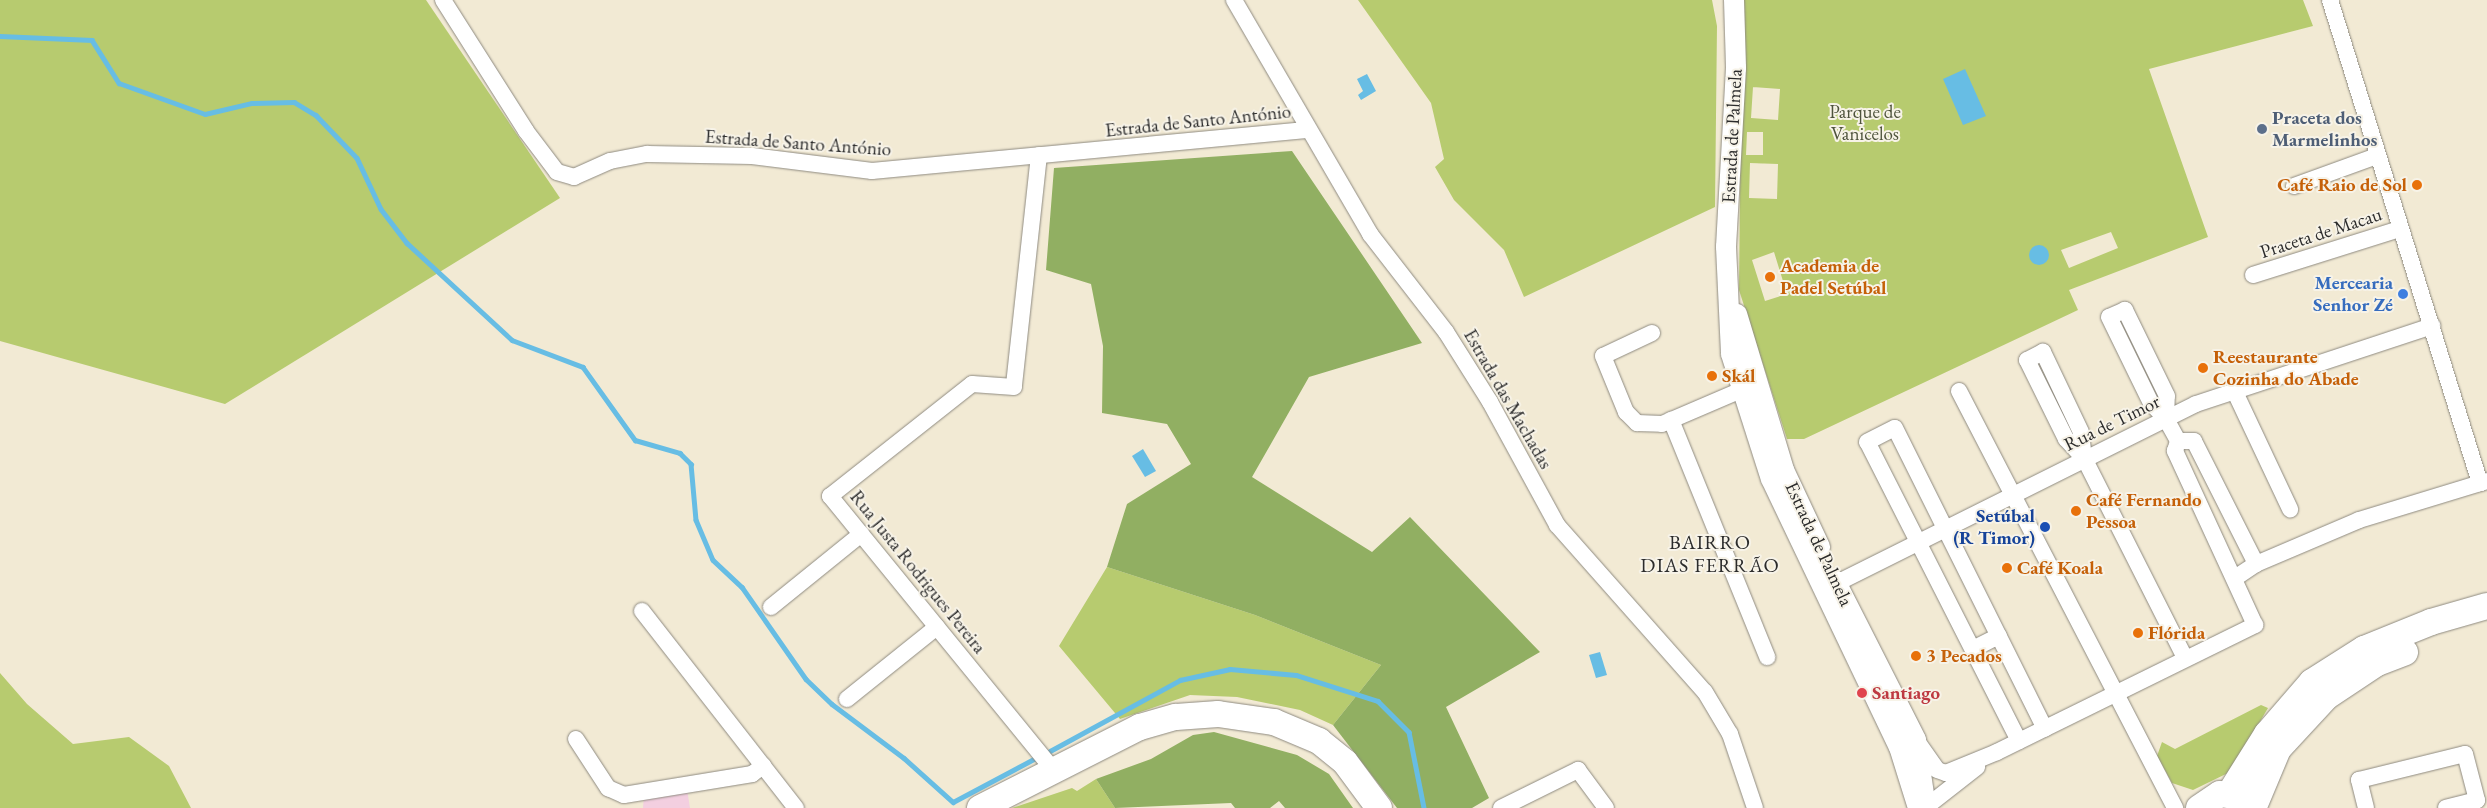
<!DOCTYPE html>
<html>
<head>
<meta charset="utf-8">
<style>
  body { margin:0 }
  #map { position:relative; width:2487px; height:808px; overflow:hidden; background:#f2ead4; font-family:"EB Garamond",serif }
  div>[style] { position:absolute }
  .built>* { inset:0; background:#f3cfe0 }
  .green>* { inset:0; background:#b7cb6f }
  .forest>* { inset:0; background:#91af62 }
  .water>* { inset:0; background:#67bde4 }
  .round { border-radius:50% }
  .stream>* { height:4.5px; margin:-2.25px; padding:0 2.25px; transform-origin:2.25px; border-radius:2.25px; background:#67bde4 }
  .roads { filter:drop-shadow(0 0 1px #8e8a80) drop-shadow(0 0 1px #8e8a80) }
  .minor>* { height:16px; margin:-8px; padding:0 8px; transform-origin:8px; border-radius:8px; background:#fff }
  .tertiary>* { height:20px; margin:-10px; padding:0 10px; transform-origin:10px; border-radius:10px; background:#fff }
  .primary>* { height:26px; margin:-13px; padding:0 13px; transform-origin:13px; border-radius:13px; background:#fff }
  .dots>* { width:14px; height:14px; translate:-50% -50%; box-sizing:border-box; border:2px solid #f7f3e8; border-radius:50% }
  span { translate:-50% -50%; white-space:nowrap; text-align:center; line-height:1.15; -webkit-text-stroke:4px #f7f3e8; paint-order:stroke }
  .park-label { font-size:19px; color:#4e533c }
  .service-label { font-size:19px; color:#4e5e75; font-weight:700 }
  .left { translate:0 -50%; text-align:left }
  .street-label { font-size:19px; color:#2b2b2b }
  .food-label { font-size:19px; color:#c56008; font-weight:700 }
  .right { translate:-100% -50%; text-align:right }
  .shop-label { font-size:19px; color:#366cbe; font-weight:700 }
  .transit-label { font-size:19px; color:#164399; font-weight:700 }
  .health-label { font-size:19px; color:#be3a42; font-weight:700 }
  .neighbourhood-label { font-size:20px; color:#2b2b2b; letter-spacing:1px }
</style>
</head>
<body>
<div id="map">
  <div class="built">
    <div style="clip-path:polygon(687px 789px,690px 808px,643px 808px,644px 795px)"></div>
  </div>
  <div class="green">
    <div style="clip-path:polygon(0 0,426px 0,560px 198px,225px 404px,0 341px)"></div>
    <div style="clip-path:polygon(1358px 0,1712px 0,1717px 26px,1715px 207px,1524px 297px,1504px 250px,1454px 200px,1435px 167px,1444px 159px,1431px 103px)"></div>
    <div style="clip-path:polygon(evenodd,1742px 0,2303px 0,2313px 26px,2149px 69px,2208px 237px,2069px 290px,2078px 310px,1804px 439px,1787px 439px,1739px 290px,1742px 0,1753px 87px,1780px 89px,1778px 120px,1751px 118px,1753px 87px,1742px 0,1747px 132px,1763px 132px,1763px 155px,1746px 155px,1747px 132px,1742px 0,1750px 163px,1778px 164px,1777px 199px,1749px 198px,1750px 163px,1742px 0,2111px 232px,2118px 248px,2069px 268px,2061px 250px,2111px 232px,1742px 0,1774px 252px,1787px 294px,1765px 301px,1752px 260px,1774px 252px)"></div>
    <div style="clip-path:polygon(1107px 567px,1255px 615px,1381px 665px,1333px 725px,1300px 710px,1237px 697px,1190px 695px,1120px 719px,1059px 646px)"></div>
    <div style="clip-path:polygon(0 673px,27px 704px,73px 744px,129px 737px,169px 766px,191px 808px,0 808px)"></div>
    <div style="clip-path:polygon(2261px 705px,2268px 708px,2230px 772px,2193px 790px,2172px 783px,2157px 756px,2162px 742px,2175px 749px)"></div>
    <div style="clip-path:polygon(1096px 779px,1115px 808px,1012px 808px,1072px 788px,1077px 791px)"></div>
  </div>
  <div class="forest">
    <div style="clip-path:polygon(1292px 151px,1422px 343px,1309px 377px,1252px 477px,1372px 552px,1410px 517px,1540px 652px,1446px 707px,1489px 798px,1472px 808px,1397px 808px,1333px 725px,1381px 665px,1255px 615px,1107px 567px,1127px 504px,1191px 464px,1167px 424px,1102px 413px,1103px 346px,1091px 284px,1046px 270px,1054px 168px)"></div>
    <div style="clip-path:polygon(1214px 732px,1297px 755px,1329px 774px,1353px 808px,1285px 808px,1279px 801px,1270px 808px,1235px 808px,1231px 803px,1115px 808px,1096px 779px,1151px 759px,1193px 735px)"></div>
  </div>
  <div class="water">
    <div style="clip-path:polygon(1965px 69px,1986px 116px,1963px 125px,1943px 79px)"></div>
    <div style="clip-path:polygon(1367px 74px,1376px 91px,1361px 100px,1358px 95px,1363px 91px,1357px 79px)"></div>
    <div class="round" style="left:2029px;top:245px;width:20px;height:20px"></div>
    <div style="clip-path:polygon(1143px 449px,1156px 471px,1145px 477px,1132px 456px)"></div>
    <div style="clip-path:polygon(1600px 652px,1607px 675px,1596px 678px,1589px 655px)"></div>
  </div>
  <div class="stream">
    <div style="left:0;top:36px;width:92px;rotate:2.5deg"></div>
    <div style="left:92px;top:40px;width:51px;rotate:57.9deg"></div>
    <div style="left:119px;top:83px;width:91px;rotate:19.8deg"></div>
    <div style="left:205px;top:114px;width:48px;rotate:-13.2deg"></div>
    <div style="left:252px;top:103px;width:42px;rotate:-1.4deg"></div>
    <div style="left:294px;top:102px;width:26px;rotate:31deg"></div>
    <div style="left:316px;top:115px;width:59px;rotate:46.4deg"></div>
    <div style="left:357px;top:158px;width:56px;rotate:64.8deg"></div>
    <div style="left:381px;top:209px;width:43px;rotate:52.6deg"></div>
    <div style="left:407px;top:243px;width:143px;rotate:42.7deg"></div>
    <div style="left:512px;top:340px;width:76px;rotate:20.8deg"></div>
    <div style="left:583px;top:367px;width:90px;rotate:54.5deg"></div>
    <div style="left:635px;top:440px;width:47px;rotate:16.1deg"></div>
    <div style="left:680px;top:453px;width:16px;rotate:45deg"></div>
    <div style="left:691px;top:464px;width:56px;rotate:84.9deg"></div>
    <div style="left:696px;top:520px;width:43px;rotate:67deg"></div>
    <div style="left:713px;top:560px;width:40px;rotate:43deg"></div>
    <div style="left:742px;top:587px;width:112px;rotate:55.2deg"></div>
    <div style="left:806px;top:679px;width:36px;rotate:44deg"></div>
    <div style="left:832px;top:704px;width:90px;rotate:36.9deg"></div>
    <div style="left:904px;top:758px;width:66px;rotate:41.9deg"></div>
    <div style="left:953px;top:802px;width:92px;rotate:-28deg"></div>
    <div style="left:1050px;top:751px;width:148px;rotate:-28.6deg"></div>
    <div style="left:1180px;top:680px;width:51px;rotate:-12.4deg"></div>
    <div style="left:1230px;top:669px;width:66px;rotate:5.2deg"></div>
    <div style="left:1296px;top:675px;width:86px;rotate:17.6deg"></div>
    <div style="left:1378px;top:701px;width:44px;rotate:45deg"></div>
    <div style="left:1409px;top:732px;width:77px;rotate:78.8deg"></div>
  </div>
  <div class="roads">
    <div class="minor">
      <div style="left:443px;top:0;width:155px;rotate:57.6deg"></div>
      <div style="left:526px;top:131px;width:51px;rotate:52.9deg"></div>
      <div style="left:557px;top:172px;width:18px;rotate:16deg"></div>
      <div style="left:574px;top:177px;width:39px;rotate:-24deg"></div>
      <div style="left:610px;top:161px;width:38px;rotate:-11deg"></div>
      <div style="left:647px;top:154px;width:105px;rotate:1.1deg"></div>
      <div style="left:752px;top:156px;width:121px;rotate:7.1deg"></div>
      <div style="left:872px;top:171px;width:436px;rotate:-5.4deg"></div>
      <div style="left:1234px;top:0;width:271px;rotate:59.8deg"></div>
      <div style="left:1370px;top:234px;width:124px;rotate:52.2deg"></div>
      <div style="left:1446px;top:332px;width:83px;rotate:57.8deg"></div>
      <div style="left:1490px;top:402px;width:140px;rotate:61.4deg"></div>
      <div style="left:1557px;top:525px;width:223px;rotate:48.5deg"></div>
      <div style="left:1705px;top:692px;width:49px;rotate:59.2deg"></div>
      <div style="left:1730px;top:734px;width:78px;rotate:71.3deg"></div>
      <div style="left:2330px;top:0;width:506px;rotate:72.75deg"></div>
      <div style="left:1039px;top:155px;width:233px;rotate:96.2deg"></div>
      <div style="left:1014px;top:387px;width:42px;rotate:-175.9deg"></div>
      <div style="left:972px;top:384px;width:181px;rotate:141.7deg"></div>
      <div style="left:830px;top:496px;width:355px;rotate:50.8deg"></div>
      <div style="left:2294px;top:186px;width:88px;rotate:-19.9deg"></div>
      <div style="left:2253px;top:275px;width:154px;rotate:-17.4deg"></div>
      <div style="left:1652px;top:333px;width:54px;rotate:154.9deg"></div>
      <div style="left:1603px;top:356px;width:61px;rotate:67.7deg"></div>
      <div style="left:1626px;top:412px;width:16px;rotate:45deg"></div>
      <div style="left:1637px;top:423px;width:25px;rotate:2deg"></div>
      <div style="left:1662px;top:424px;width:99px;rotate:-23.2deg"></div>
      <div style="left:2234px;top:390px;width:132px;rotate:64.8deg"></div>
      <div style="left:1959px;top:391px;width:470px;rotate:62.6deg"></div>
      <div style="left:2166px;top:419px;width:23px;rotate:-88deg"></div>
      <div style="left:2167px;top:396px;width:96px;rotate:-116deg"></div>
      <div style="left:2125px;top:310px;width:17px;rotate:156deg"></div>
      <div style="left:2109px;top:317px;width:96px;rotate:64deg"></div>
      <div style="left:2151px;top:403px;width:22px;rotate:47deg"></div>
      <div style="left:2166px;top:419px;width:25px;rotate:61deg"></div>
      <div style="left:1671px;top:420px;width:256px;rotate:67.9deg"></div>
      <div style="left:2084px;top:458px;width:26px;rotate:-97deg"></div>
      <div style="left:2081px;top:432px;width:89px;rotate:-115.4deg"></div>
      <div style="left:2043px;top:352px;width:18px;rotate:153deg"></div>
      <div style="left:2027px;top:360px;width:88px;rotate:63.7deg"></div>
      <div style="left:2066px;top:439px;width:26px;rotate:47deg"></div>
      <div style="left:2084px;top:458px;width:224px;rotate:63.2deg"></div>
      <div style="left:2235px;top:578px;width:25px;rotate:-34deg"></div>
      <div style="left:2256px;top:564px;width:112px;rotate:-23.1deg"></div>
      <div style="left:2359px;top:520px;width:134px;rotate:-16.9deg"></div>
      <div style="left:1827px;top:588px;width:412px;rotate:-26.5deg"></div>
      <div style="left:2196px;top:404px;width:249px;rotate:-18.3deg"></div>
      <div style="left:771px;top:607px;width:116px;rotate:-39deg"></div>
      <div style="left:642px;top:611px;width:250px;rotate:52deg"></div>
      <div style="left:1973px;top:649px;width:29px;rotate:-27deg"></div>
      <div style="left:847px;top:699px;width:115px;rotate:-38.7deg"></div>
      <div style="left:576px;top:739px;width:59px;rotate:56.9deg"></div>
      <div style="left:608px;top:788px;width:17px;rotate:24deg"></div>
      <div style="left:624px;top:795px;width:130px;rotate:-9.3deg"></div>
      <div style="left:752px;top:774px;width:14px;rotate:-36deg"></div>
      <div style="left:1917px;top:741px;width:35px;rotate:55deg"></div>
      <div style="left:1937px;top:770px;width:9px;rotate:18deg"></div>
      <div style="left:1946px;top:773px;width:55px;rotate:-22.4deg"></div>
      <div style="left:1997px;top:752px;width:288px;rotate:-26.2deg"></div>
      <div style="left:2255px;top:625px;width:192px;rotate:-114.7deg"></div>
      <div style="left:2175px;top:451px;width:10px;rotate:-73deg"></div>
      <div style="left:2178px;top:441px;width:16px"></div>
      <div style="left:2194px;top:441px;width:138px;rotate:63.2deg"></div>
      <div style="left:2019px;top:741px;width:335px;rotate:-116.9deg"></div>
      <div style="left:1867px;top:442px;width:31px;rotate:-27deg"></div>
      <div style="left:1895px;top:428px;width:336px;rotate:63.5deg"></div>
      <div style="left:1926px;top:807px;width:65px;rotate:-38.1deg"></div>
      <div style="left:1501px;top:808px;width:86px;rotate:-26.3deg"></div>
      <div style="left:1578px;top:770px;width:47px;rotate:53.6deg"></div>
      <div style="left:2366px;top:808px;width:29px;rotate:-104deg"></div>
      <div style="left:2359px;top:780px;width:109px;rotate:-13.8deg"></div>
      <div style="left:2465px;top:754px;width:48px;rotate:75.4deg"></div>
      <div style="left:2477px;top:800px;width:32px;rotate:166deg"></div>
    </div>
    <div class="tertiary">
      <div style="left:1734px;top:0;width:68px;rotate:88.3deg"></div>
      <div style="left:1736px;top:68px;width:179px;rotate:93.2deg"></div>
      <div style="left:1726px;top:247px;width:107px;rotate:87.3deg"></div>
      <div style="left:1731px;top:354px;width:131px;rotate:72.3deg"></div>
      <div style="left:1771px;top:479px;width:297px;rotate:64.5deg"></div>
      <div style="left:1899px;top:747px;width:64px;rotate:72.7deg"></div>
      <div style="left:1737px;top:314px;width:163px;rotate:73.2deg"></div>
      <div style="left:1784px;top:470px;width:85px;rotate:64.9deg"></div>
      <div style="left:1835px;top:580px;width:179px;rotate:63.1deg"></div>
      <div style="left:1916px;top:740px;width:69px;rotate:81.6deg"></div>
    </div>
    <div class="primary">
      <div style="left:2230px;top:793px;width:70px;rotate:-57.9deg"></div>
      <div style="left:2267px;top:734px;width:69px;rotate:-49.1deg"></div>
      <div style="left:2312px;top:682px;width:62px;rotate:-32.4deg"></div>
      <div style="left:2364px;top:649px;width:72px;rotate:-21.9deg"></div>
      <div style="left:2431px;top:622px;width:58px;rotate:-15.9deg"></div>
      <div style="left:2255px;top:804px;width:60px;rotate:-67.3deg"></div>
      <div style="left:2278px;top:749px;width:71px;rotate:-47.3deg"></div>
      <div style="left:2326px;top:697px;width:61px;rotate:-33.7deg"></div>
      <div style="left:2377px;top:663px;width:30px;rotate:-21deg"></div>
      <div style="left:980px;top:808px;width:179px;rotate:-26.9deg"></div>
      <div style="left:1140px;top:727px;width:37px;rotate:-16deg"></div>
      <div style="left:1176px;top:717px;width:42px;rotate:-4.1deg"></div>
      <div style="left:1218px;top:714px;width:57px;rotate:8.1deg"></div>
      <div style="left:1274px;top:722px;width:49px;rotate:22.9deg"></div>
      <div style="left:1319px;top:741px;width:33px;rotate:39deg"></div>
      <div style="left:1345px;top:762px;width:57px;rotate:53.5deg"></div>
      <div style="left:2199px;top:808px;width:25px;rotate:-34deg"></div>
      <div style="left:2220px;top:794px;width:27px;rotate:8deg"></div>
    </div>
  </div>
  <div class="dots">
    <div style="left:2262px;top:129px;background:#5c6f8a"></div>
    <div style="left:2417px;top:185px;background:#e8710a"></div>
    <div style="left:1770px;top:277px;background:#e8710a"></div>
    <div style="left:2403px;top:294px;background:#3f7fe0"></div>
    <div style="left:2203px;top:368px;background:#e8710a"></div>
    <div style="left:1712px;top:376px;background:#e8710a"></div>
    <div style="left:2076px;top:511px;background:#e8710a"></div>
    <div style="left:2045px;top:527px;background:#1a4fb4"></div>
    <div style="left:2007px;top:568px;background:#e8710a"></div>
    <div style="left:2138px;top:633px;background:#e8710a"></div>
    <div style="left:1916px;top:656px;background:#e8710a"></div>
    <div style="left:1862px;top:693px;background:#e0444e"></div>
  </div>
  <div class="park-label">
    <span style="left:1865px;top:123px">Parque de<br>Vanicelos</span>
  </div>
  <div class="service-label">
    <span class="left" style="left:2272px;top:129px">Praceta dos<br>Marmelinhos</span>
  </div>
  <div class="street-label">
    <span style="left:1198px;top:121px;rotate:-6deg">Estrada de Santo António</span>
    <span style="left:1732px;top:136px;rotate:-87deg">Estrada de Palmela</span>
    <span style="left:798px;top:143px;rotate:4deg">Estrada de Santo António</span>
    <span style="left:2321px;top:233px;rotate:-18deg">Praceta de Macau</span>
    <span style="left:1508px;top:399px;rotate:60deg">Estrada das Machadas</span>
    <span style="left:2112px;top:423px;rotate:-26deg">Rua de Timor</span>
    <span style="left:1819px;top:544px;rotate:65deg">Estrada de Palmela</span>
    <span style="left:918px;top:572px;rotate:51deg">Rua Justa Rodrigues Pereira</span>
  </div>
  <div class="food-label">
    <span class="right" style="left:2407px;top:185px">Café Raio de Sol</span>
    <span class="left" style="left:1780px;top:277px">Academia de<br>Padel Setúbal</span>
    <span class="left" style="left:2213px;top:368px">Reestaurante<br>Cozinha do Abade</span>
    <span class="left" style="left:1722px;top:376px">Skál</span>
    <span class="left" style="left:2086px;top:511px">Café Fernando<br>Pessoa</span>
    <span class="left" style="left:2017px;top:568px">Café Koala</span>
    <span class="left" style="left:2148px;top:633px">Flórida</span>
    <span class="left" style="left:1926px;top:656px">3 Pecados</span>
  </div>
  <div class="shop-label">
    <span class="right" style="left:2393px;top:294px">Mercearia<br>Senhor Zé</span>
  </div>
  <div class="transit-label">
    <span class="right" style="left:2035px;top:527px">Setúbal<br>(R Timor)</span>
  </div>
  <div class="health-label">
    <span class="left" style="left:1872px;top:693px">Santiago</span>
  </div>
  <div class="neighbourhood-label">
    <span style="left:1710px;top:554px">BAIRRO<br>DIAS FERRÃO</span>
  </div>
</div>
</body>
</html>
